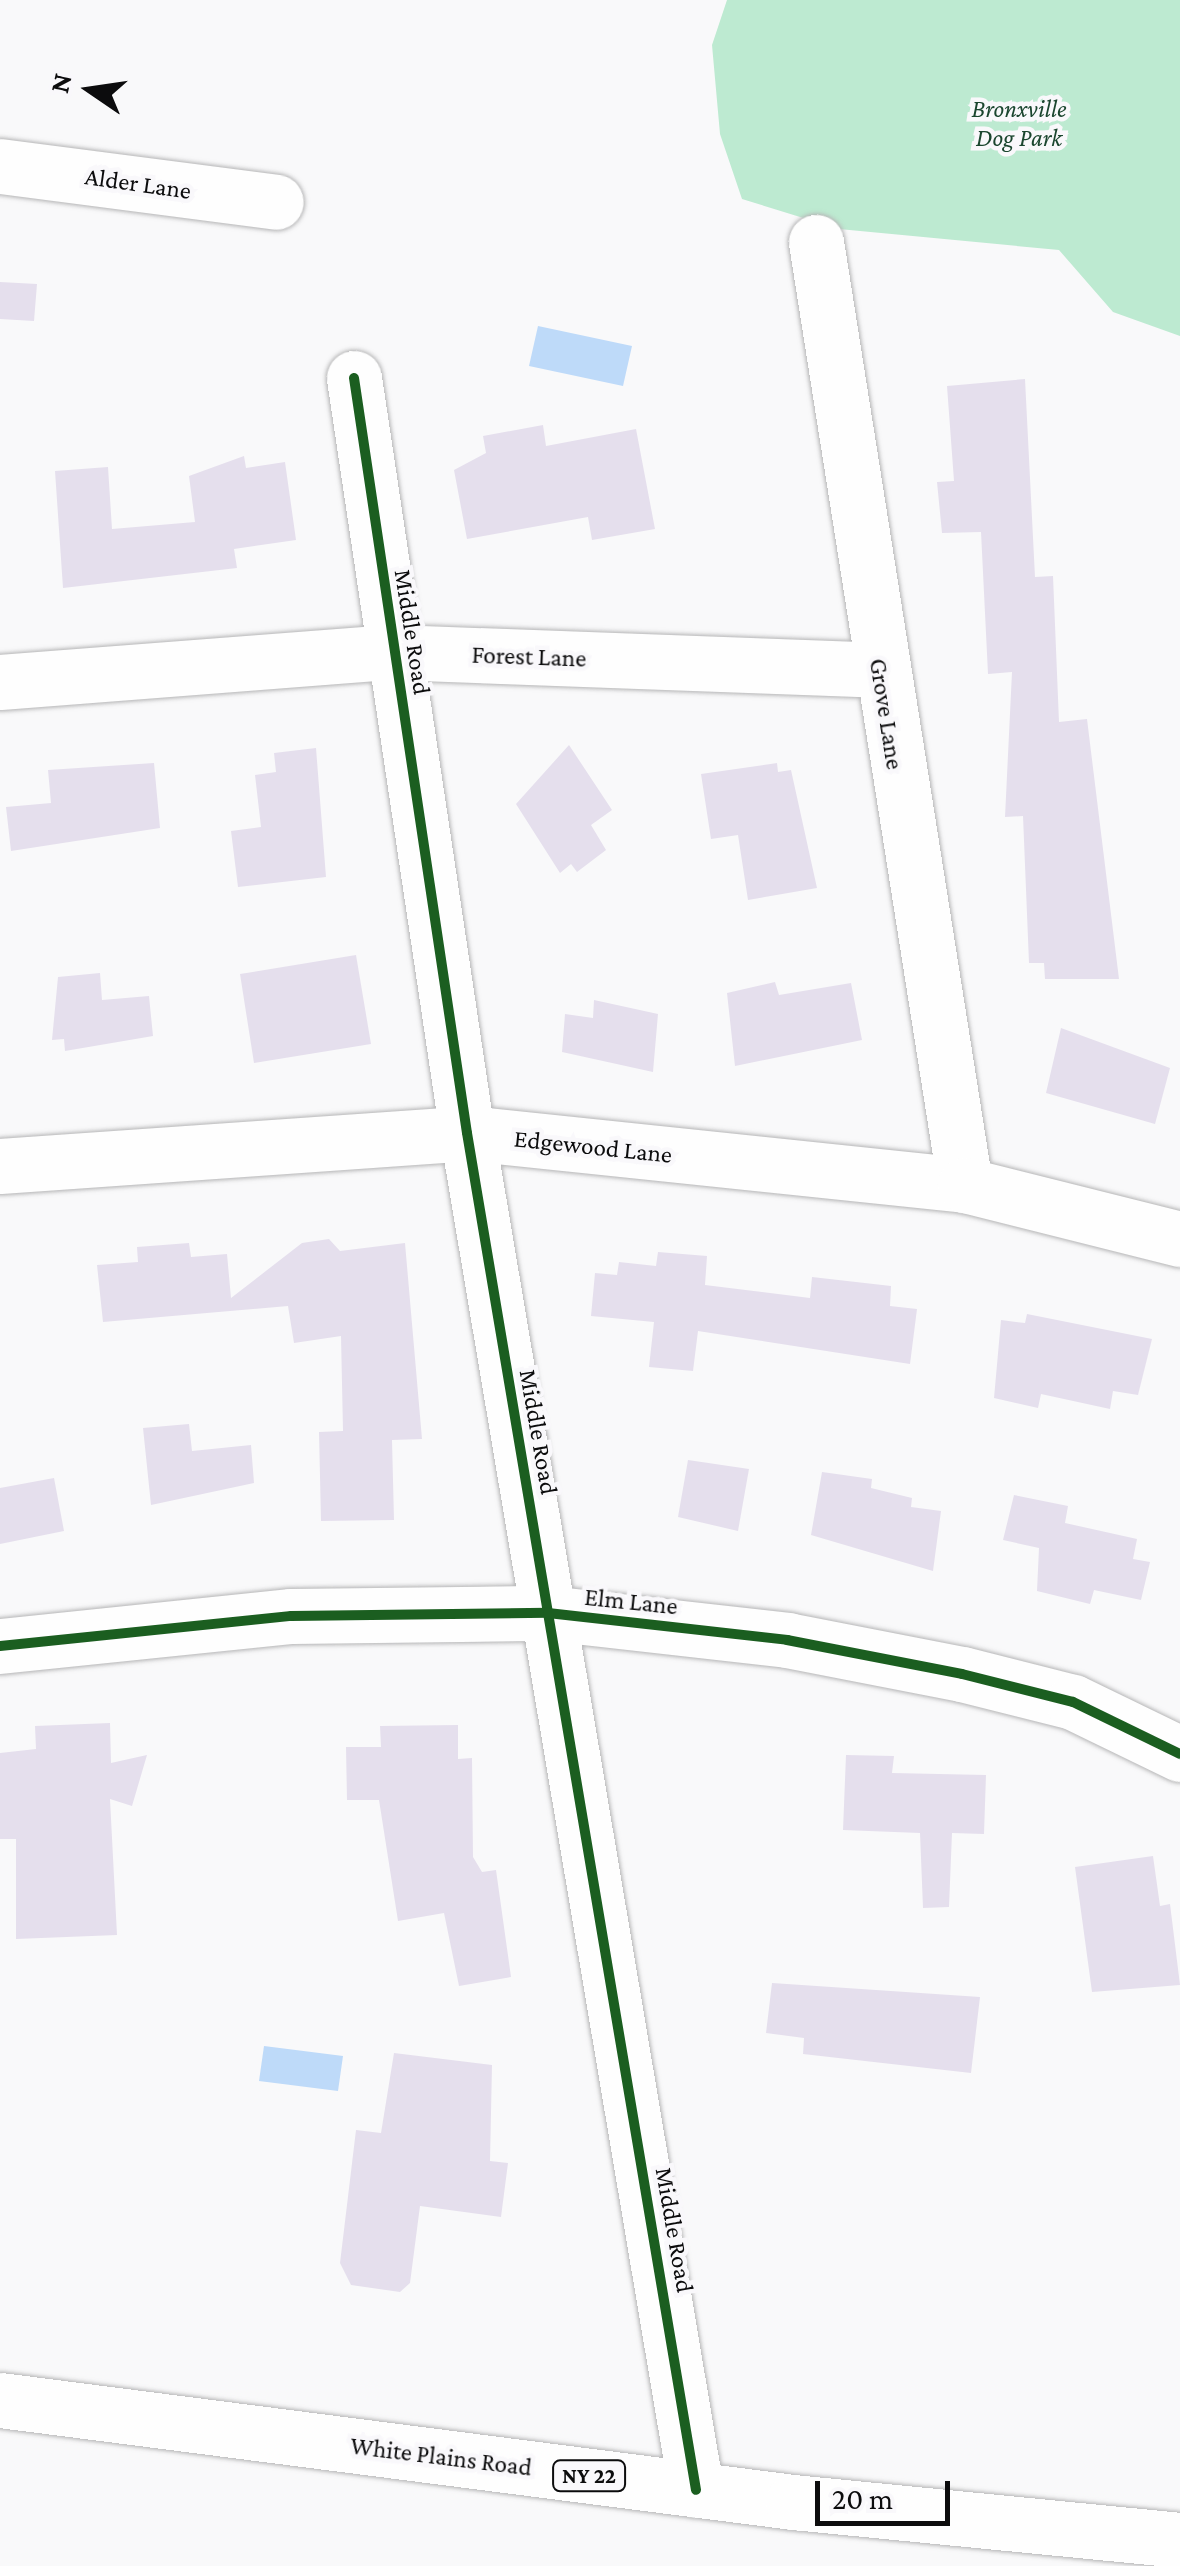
<!DOCTYPE html>
<html>
<head>
<meta charset="utf-8">
<style>
  body { margin:0 }
  #map { position:relative; width:1180px; height:2566px; overflow:hidden; background:#f9f9fa; font-family:"Crimson Pro",serif }
  div>[style] { position:absolute }
  .green>* { inset:0; background:#bdead1 }
  .water>* { inset:0; background:#bedaf9 }
  .building>* { inset:0; background:#e5dfed }
  .roads { filter:drop-shadow(0 0 2px #b6b6b7) drop-shadow(0 0 2px #b6b6b7) }
  .minor>* { height:55px; margin:-27.5px; padding:0 27.5px; transform-origin:27.5px; border-radius:27.5px; background:#fefefe }
  .major>* { height:55px; margin:-27.5px; padding:0 27.5px; transform-origin:27.5px; border-radius:27.5px; background:#fefefe }
  .cycleway>* { height:10px; margin:-5px; padding:0 5px; transform-origin:5px; border-radius:5px; background:#1b5e20 }
  span { translate:-50% -50%; white-space:nowrap; text-align:center; line-height:1.15; -webkit-text-stroke:9px #f9f8fb; paint-order:stroke }
  .shield-label span { padding:2px 8px; background:#f9f8fb; border:2px solid; border-radius:8px; -webkit-text-stroke-width:0 }
  .shield-label { font-size:22px; color:#0c0c0d; font-weight:700 }
  .park-label { font-size:25px; color:#1b462f; font-style:italic }
  .street-label { font-size:25px; color:#0c0c0d }
  .north { position:absolute; left:40px; top:40px; width:100px; height:100px; -webkit-text-stroke:8px #f9f8fb; paint-order:stroke; rotate:283deg; font-size:28px; font-weight:700; line-height:40px; text-align:center; color:#0c0c0d }
  .north::after { content:''; display:block; margin:auto; width:35px; height:45px; background:#0c0c0d; clip-path:polygon(50% 0,100% 100%,50% 72%,0 100%) }
  .scale { position:absolute; left:815px; top:2481px; width:135px; height:45px; box-sizing:border-box; border:5px solid #0c0c0d; border-top:0; padding-left:12px; font-size:30px; line-height:35px; white-space:nowrap; color:#0c0c0d; -webkit-text-stroke:8px #f9f8fb; paint-order:stroke }
</style>
</head>
<body>
<div id="map">
  <div class="green">
    <div style="clip-path:polygon(727px 0,1180px 0,1180px 336px,1113px 312px,1059px 250px,839px 229px,742px 199px,720px 134px,712px 45px)"></div>
  </div>
  <div class="water">
    <div style="clip-path:polygon(538px 326px,632px 346px,623px 386px,529px 366px)"></div>
    <div style="clip-path:polygon(264px 2046px,343px 2056px,338px 2091px,259px 2081px)"></div>
  </div>
  <div class="building">
    <div style="clip-path:polygon(0 282px,37px 284px,34px 321px,0 319px)"></div>
    <div style="clip-path:polygon(1025px 379px,1035px 577px,1053px 576px,1059px 722px,1087px 719px,1119px 979px,1045px 979px,1044px 963px,1029px 963px,1023px 816px,1005px 817px,1012px 672px,988px 674px,981px 532px,942px 533px,937px 482px,954px 481px,947px 386px)"></div>
    <div style="clip-path:polygon(543px 425px,546px 446px,636px 429px,655px 529px,592px 540px,588px 517px,467px 539px,454px 470px,486px 453px,483px 436px)"></div>
    <div style="clip-path:polygon(244px 456px,246px 468px,285px 462px,296px 540px,234px 549px,237px 568px,63px 588px,55px 471px,108px 467px,112px 529px,195px 522px,189px 476px)"></div>
    <div style="clip-path:polygon(569px 745px,612px 810px,591px 825px,606px 850px,577px 872px,571px 864px,560px 873px,516px 804px)"></div>
    <div style="clip-path:polygon(316px 748px,326px 877px,238px 887px,231px 831px,261px 827px,255px 775px,276px 772px,274px 753px)"></div>
    <div style="clip-path:polygon(154px 763px,160px 828px,11px 851px,6px 807px,51px 803px,48px 770px)"></div>
    <div style="clip-path:polygon(777px 763px,778px 772px,791px 770px,817px 888px,748px 900px,738px 835px,711px 839px,701px 774px)"></div>
    <div style="clip-path:polygon(356px 955px,371px 1044px,254px 1063px,240px 974px)"></div>
    <div style="clip-path:polygon(100px 973px,102px 1000px,149px 996px,153px 1036px,65px 1051px,64px 1039px,52px 1040px,58px 977px)"></div>
    <div style="clip-path:polygon(775px 982px,779px 995px,851px 983px,862px 1040px,735px 1066px,727px 993px)"></div>
    <div style="clip-path:polygon(594px 1000px,658px 1014px,653px 1072px,562px 1052px,565px 1014px,593px 1018px)"></div>
    <div style="clip-path:polygon(1061px 1028px,1170px 1068px,1155px 1124px,1046px 1093px)"></div>
    <div style="clip-path:polygon(329px 1239px,340px 1251px,405px 1243px,422px 1439px,392px 1440px,394px 1520px,321px 1521px,319px 1432px,343px 1431px,341px 1336px,294px 1343px,288px 1306px,103px 1322px,97px 1265px,138px 1262px,137px 1247px,189px 1243px,191px 1257px,227px 1254px,231px 1298px,302px 1243px)"></div>
    <div style="clip-path:polygon(658px 1252px,707px 1256px,705px 1285px,810px 1298px,812px 1277px,891px 1286px,890px 1306px,917px 1309px,910px 1364px,698px 1331px,693px 1371px,649px 1367px,654px 1322px,591px 1316px,595px 1273px,617px 1275px,619px 1262px,656px 1266px)"></div>
    <div style="clip-path:polygon(1027px 1314px,1152px 1339px,1138px 1395px,1113px 1391px,1110px 1409px,1041px 1394px,1038px 1408px,994px 1398px,1001px 1320px,1025px 1323px)"></div>
    <div style="clip-path:polygon(189px 1424px,192px 1451px,251px 1445px,254px 1483px,151px 1505px,143px 1428px)"></div>
    <div style="clip-path:polygon(688px 1460px,749px 1469px,738px 1531px,678px 1517px)"></div>
    <div style="clip-path:polygon(822px 1472px,872px 1479px,871px 1488px,912px 1498px,911px 1507px,941px 1511px,933px 1571px,811px 1535px)"></div>
    <div style="clip-path:polygon(54px 1478px,64px 1531px,0 1544px,0 1488px)"></div>
    <div style="clip-path:polygon(1014px 1495px,1068px 1506px,1065px 1523px,1137px 1539px,1133px 1559px,1150px 1562px,1141px 1600px,1094px 1590px,1090px 1604px,1037px 1591px,1039px 1548px,1003px 1540px)"></div>
    <div style="clip-path:polygon(110px 1723px,111px 1763px,147px 1755px,132px 1806px,110px 1799px,117px 1935px,16px 1939px,16px 1839px,0 1839px,0 1753px,36px 1749px,35px 1726px)"></div>
    <div style="clip-path:polygon(458px 1725px,458px 1759px,472px 1758px,473px 1857px,482px 1872px,496px 1870px,511px 1977px,459px 1986px,444px 1913px,398px 1921px,379px 1800px,347px 1800px,346px 1747px,381px 1747px,380px 1726px)"></div>
    <div style="clip-path:polygon(846px 1755px,894px 1756px,892px 1773px,986px 1775px,984px 1834px,952px 1833px,949px 1907px,923px 1908px,920px 1833px,843px 1830px)"></div>
    <div style="clip-path:polygon(1153px 1856px,1160px 1906px,1170px 1904px,1180px 1985px,1092px 1992px,1075px 1867px)"></div>
    <div style="clip-path:polygon(772px 1983px,980px 1997px,971px 2073px,803px 2054px,804px 2038px,766px 2033px)"></div>
    <div style="clip-path:polygon(394px 2053px,492px 2065px,490px 2161px,508px 2163px,501px 2217px,420px 2206px,410px 2283px,400px 2292px,351px 2285px,340px 2263px,356px 2130px,381px 2133px)"></div>
  </div>
  <div class="roads">
    <div class="minor">
      <div style="left:0;top:166px;width:278px;rotate:7.4deg"></div>
      <div style="left:816px;top:242px;width:955px;rotate:81.02deg"></div>
      <div style="left:354px;top:378px;width:763px;rotate:81.49deg"></div>
      <div style="left:467px;top:1133px;width:1376px;rotate:80.42deg"></div>
      <div style="left:0;top:682px;width:395px;rotate:-4.4deg"></div>
      <div style="left:394px;top:652px;width:485px;rotate:2.1deg"></div>
      <div style="left:0;top:1166px;width:468px;rotate:-4deg"></div>
      <div style="left:467px;top:1133px;width:501px;rotate:5.96deg"></div>
      <div style="left:965px;top:1185px;width:222px;rotate:14.1deg"></div>
      <div style="left:0;top:1646px;width:293px;rotate:-5.9deg"></div>
      <div style="left:291px;top:1616px;width:257px;rotate:-0.7deg"></div>
      <div style="left:548px;top:1613px;width:241px;rotate:6.4deg"></div>
      <div style="left:787px;top:1640px;width:178px;rotate:11deg"></div>
      <div style="left:962px;top:1674px;width:114px;rotate:14.2deg"></div>
      <div style="left:1073px;top:1702px;width:119px;rotate:25.9deg"></div>
    </div>
    <div class="major">
      <div style="left:0;top:2400px;width:800px;rotate:7.33deg"></div>
      <div style="left:793px;top:2502px;width:389px;rotate:5.6deg"></div>
    </div>
  </div>
  <div class="cycleway">
    <div style="left:354px;top:378px;width:763px;rotate:81.49deg"></div>
    <div style="left:467px;top:1133px;width:1376px;rotate:80.42deg"></div>
    <div style="left:0;top:1646px;width:293px;rotate:-5.9deg"></div>
    <div style="left:291px;top:1616px;width:257px;rotate:-0.7deg"></div>
    <div style="left:548px;top:1613px;width:241px;rotate:6.4deg"></div>
    <div style="left:787px;top:1640px;width:178px;rotate:11deg"></div>
    <div style="left:962px;top:1674px;width:114px;rotate:14.2deg"></div>
    <div style="left:1073px;top:1702px;width:119px;rotate:25.9deg"></div>
  </div>
  <div class="shield-label">
    <span style="left:589px;top:2476px">NY 22</span>
  </div>
  <div class="park-label">
    <span style="left:1019px;top:124px">Bronxville<br>Dog Park</span>
  </div>
  <div class="street-label">
    <span style="left:138px;top:184px;rotate:8deg">Alder Lane</span>
    <span style="left:412px;top:632px;rotate:81deg">Middle Road</span>
    <span style="left:529px;top:657px;rotate:2deg">Forest Lane</span>
    <span style="left:886px;top:714px;rotate:81deg">Grove Lane</span>
    <span style="left:593px;top:1147px;rotate:6deg">Edgewood Lane</span>
    <span style="left:538px;top:1432px;rotate:80deg">Middle Road</span>
    <span style="left:631px;top:1602px;rotate:6deg">Elm Lane</span>
    <span style="left:674px;top:2230px;rotate:80deg">Middle Road</span>
    <span style="left:441px;top:2457px;rotate:7deg">White Plains Road</span>
  </div>
  <div class="north">N</div>
  <div class="scale">20 m</div>
</div>
</body>
</html>
